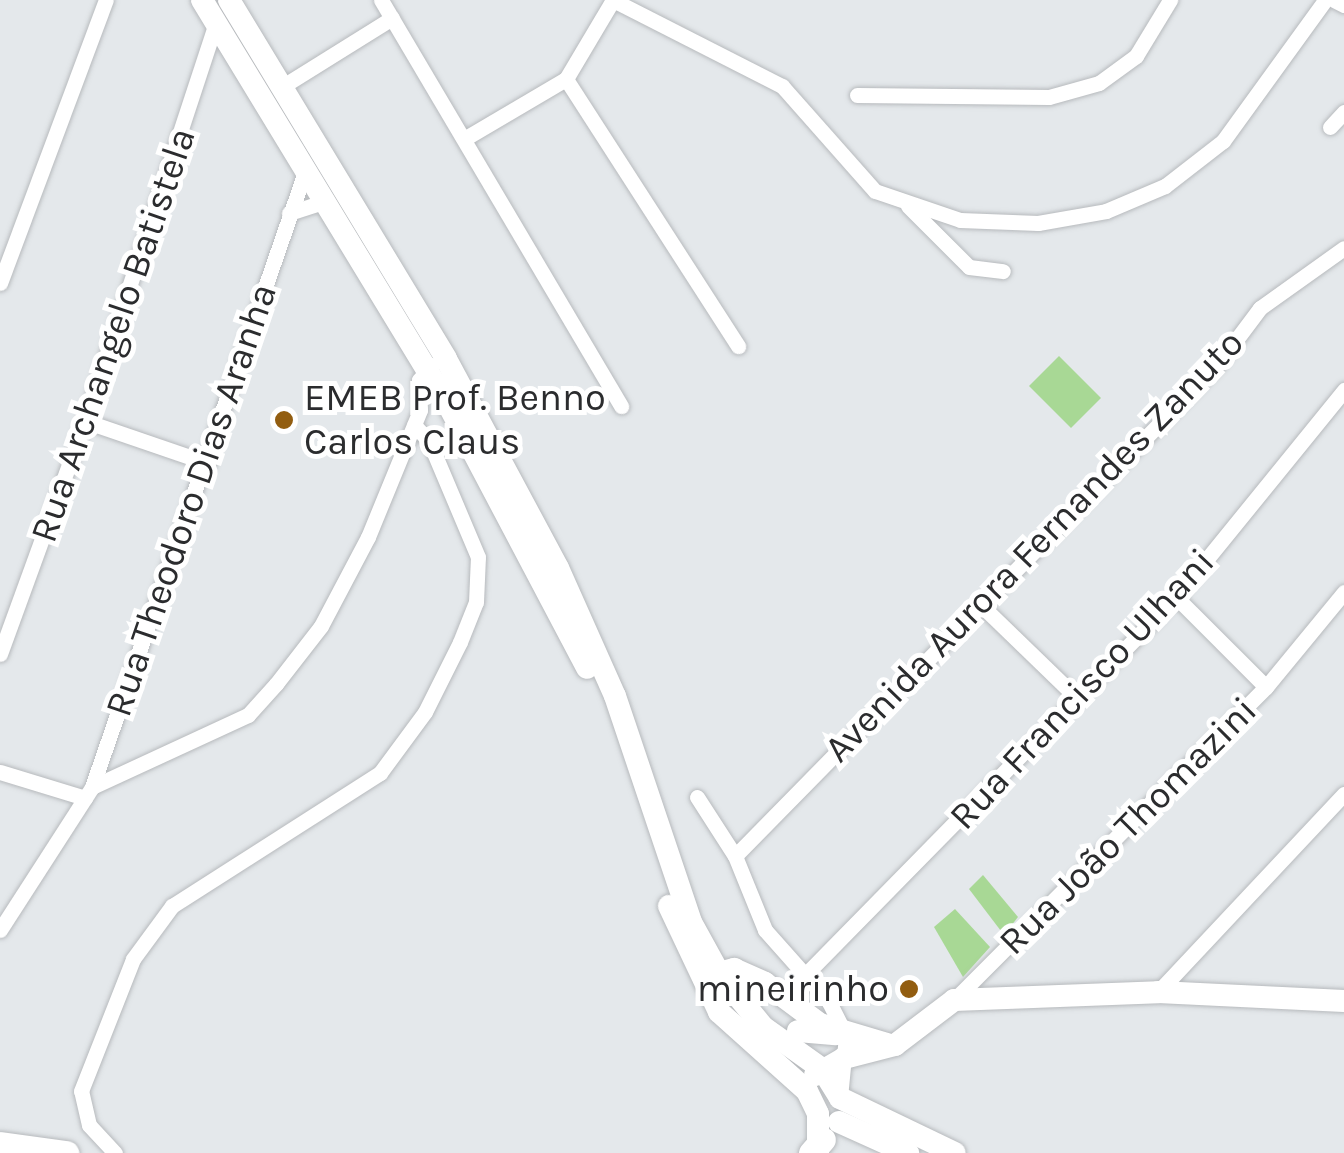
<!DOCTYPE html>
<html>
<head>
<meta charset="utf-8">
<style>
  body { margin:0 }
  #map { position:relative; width:1344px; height:1153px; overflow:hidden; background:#e4e8eb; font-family:Karla,sans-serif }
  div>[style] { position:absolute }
  .green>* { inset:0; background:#a8d895 }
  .roads { filter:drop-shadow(0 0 2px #b7babd) drop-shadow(0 0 2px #b7babd) }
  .street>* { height:15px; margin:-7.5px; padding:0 7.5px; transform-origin:7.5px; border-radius:7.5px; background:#fff }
  .secondary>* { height:22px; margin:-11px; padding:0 11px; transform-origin:11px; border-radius:11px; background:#fff }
  .primary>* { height:25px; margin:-12.5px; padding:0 12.5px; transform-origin:12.5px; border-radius:12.5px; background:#fff }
  .dots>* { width:28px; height:28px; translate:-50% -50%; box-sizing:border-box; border:5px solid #fff; border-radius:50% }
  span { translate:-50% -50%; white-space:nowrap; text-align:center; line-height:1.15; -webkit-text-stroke:10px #fff; paint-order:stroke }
  .street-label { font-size:38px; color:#2b2c2e }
  .poi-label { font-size:38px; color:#2b2c2e }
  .left { translate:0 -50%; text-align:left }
  .right { translate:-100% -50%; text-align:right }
</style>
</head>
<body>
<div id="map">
  <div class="green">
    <div style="clip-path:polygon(1059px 356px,1101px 398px,1071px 428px,1029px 386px)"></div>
    <div style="clip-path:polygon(983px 875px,1018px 917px,1004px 935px,969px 889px)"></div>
    <div style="clip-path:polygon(955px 909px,990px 947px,963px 977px,934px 927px)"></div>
  </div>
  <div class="roads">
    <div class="street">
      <div style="left:381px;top:0;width:472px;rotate:59.4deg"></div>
      <div style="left:613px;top:0;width:190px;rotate:27deg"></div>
      <div style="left:782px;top:86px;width:140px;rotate:48.5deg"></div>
      <div style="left:875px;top:191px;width:90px;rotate:18.8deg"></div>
      <div style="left:960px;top:220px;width:78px;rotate:2.2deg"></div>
      <div style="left:1038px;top:223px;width:69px;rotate:-10deg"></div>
      <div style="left:1106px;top:211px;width:64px;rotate:-23deg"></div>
      <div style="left:1165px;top:186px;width:73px;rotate:-37.8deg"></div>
      <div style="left:1223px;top:141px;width:174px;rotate:-54.1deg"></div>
      <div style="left:1334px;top:0;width:11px;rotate:27deg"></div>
      <div style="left:566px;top:79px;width:318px;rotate:57.2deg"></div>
      <div style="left:280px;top:88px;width:132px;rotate:-32deg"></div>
      <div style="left:857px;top:95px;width:192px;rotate:0.6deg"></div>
      <div style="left:1049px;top:97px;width:52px;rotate:-15.6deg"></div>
      <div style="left:1099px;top:83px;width:46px;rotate:-36.1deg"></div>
      <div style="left:1136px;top:56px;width:66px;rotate:-58.7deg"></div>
      <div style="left:1330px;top:127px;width:21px;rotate:-47deg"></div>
      <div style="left:464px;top:139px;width:118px;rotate:-30.5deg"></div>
      <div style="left:566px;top:79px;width:92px;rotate:-59.3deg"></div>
      <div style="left:908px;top:206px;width:86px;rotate:45deg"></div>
      <div style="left:969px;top:267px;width:34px;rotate:7deg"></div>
      <div style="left:289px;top:213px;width:36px;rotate:-18deg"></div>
      <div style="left:0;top:283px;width:302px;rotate:-69.5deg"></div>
      <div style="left:85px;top:421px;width:130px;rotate:18.9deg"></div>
      <div style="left:1176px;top:597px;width:127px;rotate:45deg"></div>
      <div style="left:981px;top:605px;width:135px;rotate:44.1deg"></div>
      <div style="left:0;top:654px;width:248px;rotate:-70deg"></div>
      <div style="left:85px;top:421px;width:419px;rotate:-71.8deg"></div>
      <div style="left:0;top:772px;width:89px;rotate:17deg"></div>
      <div style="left:92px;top:787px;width:172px;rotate:-24.8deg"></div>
      <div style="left:248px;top:715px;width:42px;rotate:-47.9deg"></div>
      <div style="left:276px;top:684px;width:73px;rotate:-52.2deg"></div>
      <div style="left:321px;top:626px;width:101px;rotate:-62.2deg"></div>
      <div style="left:368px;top:537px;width:137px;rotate:-67.7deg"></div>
      <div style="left:420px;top:410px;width:30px;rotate:-92deg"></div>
      <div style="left:419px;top:380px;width:20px;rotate:-49deg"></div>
      <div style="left:697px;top:797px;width:70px;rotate:57.2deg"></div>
      <div style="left:735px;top:856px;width:80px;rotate:67.9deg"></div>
      <div style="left:765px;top:930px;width:96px;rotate:48.4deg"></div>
      <div style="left:829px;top:1002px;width:38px;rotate:63deg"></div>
      <div style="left:846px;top:1036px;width:61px;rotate:95.6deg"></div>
      <div style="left:735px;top:856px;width:689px;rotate:-45.53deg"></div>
      <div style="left:1218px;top:364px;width:70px;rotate:-53.1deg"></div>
      <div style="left:1260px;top:308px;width:103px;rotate:-35.5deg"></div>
      <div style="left:0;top:930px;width:170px;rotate:-57.2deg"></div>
      <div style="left:92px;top:787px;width:651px;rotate:-70.9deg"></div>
      <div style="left:805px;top:975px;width:530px;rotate:-45.54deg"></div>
      <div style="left:1176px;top:597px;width:267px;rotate:-50.9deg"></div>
      <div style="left:1158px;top:992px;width:272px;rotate:-46.8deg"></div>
      <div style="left:954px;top:1000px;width:442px;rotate:-45.1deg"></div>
      <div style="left:1266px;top:687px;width:123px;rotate:-50.6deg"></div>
      <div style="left:115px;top:1153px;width:38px;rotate:-133deg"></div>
      <div style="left:89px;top:1125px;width:35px;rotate:-103deg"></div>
      <div style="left:81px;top:1091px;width:142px;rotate:-68.5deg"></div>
      <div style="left:133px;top:959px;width:66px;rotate:-53.7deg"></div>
      <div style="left:172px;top:906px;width:247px;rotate:-32.6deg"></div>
      <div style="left:380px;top:773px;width:76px;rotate:-53.6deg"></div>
      <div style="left:425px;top:712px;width:78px;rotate:-63.4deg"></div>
      <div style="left:460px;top:642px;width:43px;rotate:-68.2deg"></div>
      <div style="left:476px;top:602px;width:45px;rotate:-87.5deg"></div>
      <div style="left:478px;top:557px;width:126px;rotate:-112.9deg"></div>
      <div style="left:429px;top:441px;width:22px;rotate:-133deg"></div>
    </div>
    <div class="secondary">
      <div style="left:202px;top:0;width:475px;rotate:58.7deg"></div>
      <div style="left:449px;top:406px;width:296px;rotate:62.2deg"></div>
      <div style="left:229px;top:0;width:419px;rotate:58.8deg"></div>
      <div style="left:446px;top:359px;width:237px;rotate:61.8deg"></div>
      <div style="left:558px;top:568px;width:140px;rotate:66deg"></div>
      <div style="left:615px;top:696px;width:238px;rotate:71.4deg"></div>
      <div style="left:691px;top:922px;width:58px;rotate:61.2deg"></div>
      <div style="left:719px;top:973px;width:70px;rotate:50.8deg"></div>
      <div style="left:763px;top:1027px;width:72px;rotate:35.4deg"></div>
      <div style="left:822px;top:1069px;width:34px;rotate:58deg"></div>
      <div style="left:840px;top:1098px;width:127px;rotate:25.6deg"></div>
      <div style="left:669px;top:906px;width:117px;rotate:64.7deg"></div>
      <div style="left:719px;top:1012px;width:118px;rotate:41.9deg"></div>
      <div style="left:807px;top:1091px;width:25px;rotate:64deg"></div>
      <div style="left:818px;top:1114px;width:39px;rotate:90deg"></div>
      <div style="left:712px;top:985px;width:14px;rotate:-60deg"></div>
      <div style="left:719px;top:973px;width:16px;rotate:-15deg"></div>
      <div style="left:734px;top:969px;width:34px;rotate:24deg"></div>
      <div style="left:765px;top:983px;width:69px;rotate:36.7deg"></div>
      <div style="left:820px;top:1024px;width:70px;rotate:16.6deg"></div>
      <div style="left:798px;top:1031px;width:38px;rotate:5deg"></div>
      <div style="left:815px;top:1075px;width:34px;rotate:-30deg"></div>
      <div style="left:844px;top:1058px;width:53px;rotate:-14.3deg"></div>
      <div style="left:895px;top:1045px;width:74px;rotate:-37.3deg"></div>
      <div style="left:954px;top:1000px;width:204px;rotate:-2.2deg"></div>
      <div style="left:1158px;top:992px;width:186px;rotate:2.8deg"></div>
      <div style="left:839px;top:1122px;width:76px;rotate:24.2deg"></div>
    </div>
    <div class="primary">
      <div style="left:0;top:1144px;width:67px;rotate:7.8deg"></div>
      <div style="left:811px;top:1153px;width:18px;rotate:-49deg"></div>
    </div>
  </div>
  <div class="dots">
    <div style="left:284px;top:420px;background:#925d10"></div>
    <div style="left:909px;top:989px;background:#925d10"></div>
  </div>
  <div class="street-label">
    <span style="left:113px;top:335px;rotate:-71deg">Rua Archangelo Batistela</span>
    <span style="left:191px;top:500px;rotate:-71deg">Rua Theodoro Dias Aranha</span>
    <span style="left:1034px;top:546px;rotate:-46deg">Avenida Aurora Fernandes Zanuto</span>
    <span style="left:1082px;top:689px;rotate:-47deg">Rua Francisco Ulhani</span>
    <span style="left:1128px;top:826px;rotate:-45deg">Rua João Thomazini</span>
  </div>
  <div class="poi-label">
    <span class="left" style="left:304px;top:420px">EMEB Prof. Benno<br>Carlos Claus</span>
    <span class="right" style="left:889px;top:989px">mineirinho</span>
  </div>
</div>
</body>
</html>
